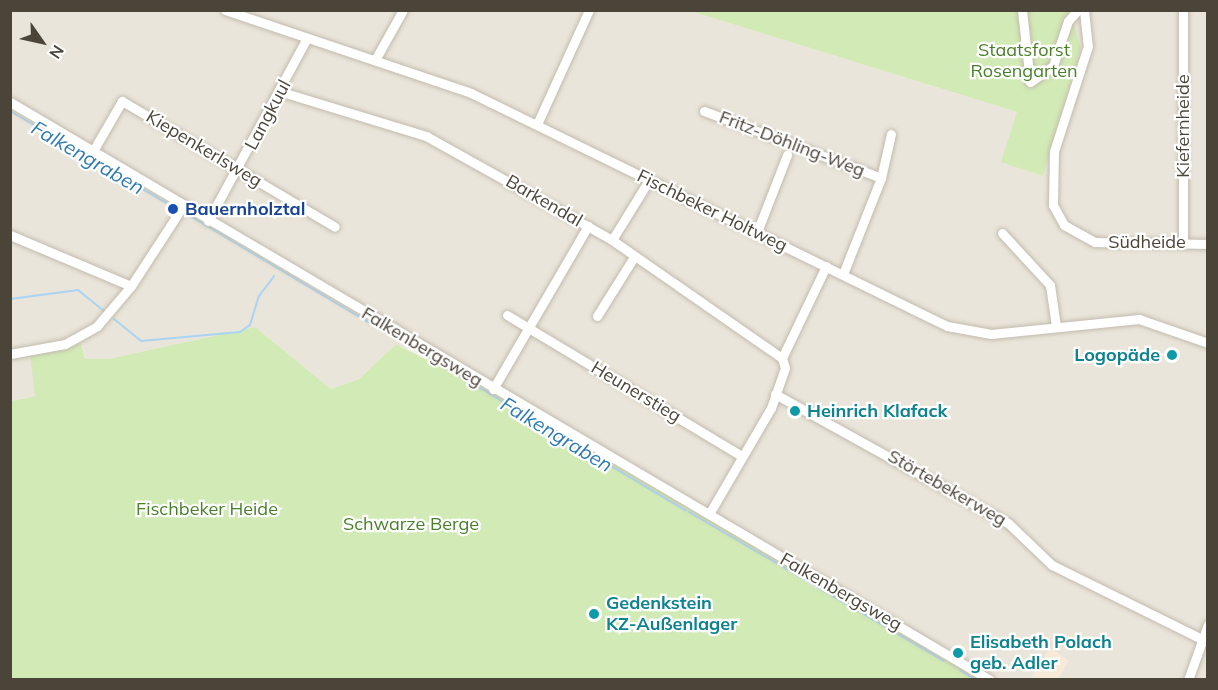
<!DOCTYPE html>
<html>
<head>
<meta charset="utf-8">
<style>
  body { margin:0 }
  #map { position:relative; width:1218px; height:690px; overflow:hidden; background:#f6f3ec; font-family:Mulish,sans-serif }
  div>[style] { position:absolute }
  .residential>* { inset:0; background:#eae5da }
  .commercial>* { inset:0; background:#f7ead8 }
  .green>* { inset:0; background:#d2eab5 }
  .stream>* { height:2px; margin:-1px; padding:0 1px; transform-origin:1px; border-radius:1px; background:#a9d4f2 }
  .roads { filter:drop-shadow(0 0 2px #c2bbae) drop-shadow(0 0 2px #c2bbae) }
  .minor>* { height:9px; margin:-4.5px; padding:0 4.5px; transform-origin:4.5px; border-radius:4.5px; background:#fff }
  .dots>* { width:16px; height:16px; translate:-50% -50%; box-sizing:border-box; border:3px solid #fff; border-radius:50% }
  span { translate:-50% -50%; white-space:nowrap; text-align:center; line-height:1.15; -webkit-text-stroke:4.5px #fff; paint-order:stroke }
  .park-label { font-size:18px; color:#4a7f2a }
  .street-label { font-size:18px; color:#4b4439 }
  .transit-label { font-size:18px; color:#164399; font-weight:700 }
  .left { translate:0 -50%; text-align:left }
  .culture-label { font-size:18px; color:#0d838f; font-weight:700 }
  .right { translate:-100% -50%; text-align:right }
  .water-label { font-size:20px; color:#2e7ab2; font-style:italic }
  .frame { position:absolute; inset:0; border:12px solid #4b4439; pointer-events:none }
  .north { position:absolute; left:12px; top:12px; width:60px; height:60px; -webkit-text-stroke:4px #fff; paint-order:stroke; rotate:124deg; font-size:16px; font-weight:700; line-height:24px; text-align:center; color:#4b4439 }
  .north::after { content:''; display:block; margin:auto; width:21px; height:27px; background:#4b4439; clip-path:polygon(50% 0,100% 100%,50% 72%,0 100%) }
</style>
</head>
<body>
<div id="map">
  <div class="residential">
    <div style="clip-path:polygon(11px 11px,690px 11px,1017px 112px,1042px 176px,1081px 47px,1070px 11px,1207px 11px,1207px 679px,996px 679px,415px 339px,408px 349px,396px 344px,359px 379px,331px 389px,255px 327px,108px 359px,85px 359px,82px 344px,35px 396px,11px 401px)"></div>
  </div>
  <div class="commercial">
    <div style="clip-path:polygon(1050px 648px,1069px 661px,1058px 679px,1031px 679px)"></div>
  </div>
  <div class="green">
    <div style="clip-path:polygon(690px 11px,1070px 11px,1081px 47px,1043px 176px,1001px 162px,1017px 112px)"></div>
    <div style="clip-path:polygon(255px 327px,331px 389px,359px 379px,396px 344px,425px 359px,428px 355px,804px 574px,801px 579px,817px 589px,820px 583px,982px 680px,11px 680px,11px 401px,35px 396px,30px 355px,81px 343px,85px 359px,108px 359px)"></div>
  </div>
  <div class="stream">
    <div style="left:10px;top:111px;width:181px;rotate:30.5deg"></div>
    <div style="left:190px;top:216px;width:246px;rotate:30.8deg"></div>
    <div style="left:10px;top:299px;width:69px;rotate:-7.5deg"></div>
    <div style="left:78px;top:290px;width:33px;rotate:39deg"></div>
    <div style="left:114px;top:319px;width:35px;rotate:39deg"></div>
    <div style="left:141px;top:341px;width:99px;rotate:-5.2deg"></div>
    <div style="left:240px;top:332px;width:12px;rotate:-35deg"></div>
    <div style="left:250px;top:325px;width:30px;rotate:-73deg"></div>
    <div style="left:259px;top:296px;width:25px;rotate:-53deg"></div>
    <div style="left:428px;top:357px;width:300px;rotate:30.8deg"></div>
    <div style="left:689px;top:512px;width:295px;rotate:30.3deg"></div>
    <div style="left:960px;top:670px;width:18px;rotate:34deg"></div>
  </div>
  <div class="roads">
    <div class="minor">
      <div style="left:225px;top:10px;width:260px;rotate:18.6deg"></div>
      <div style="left:471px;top:93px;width:530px;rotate:26.08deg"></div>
      <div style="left:947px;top:326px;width:45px;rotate:10.3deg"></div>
      <div style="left:991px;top:334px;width:149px;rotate:-5.8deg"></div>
      <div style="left:1139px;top:319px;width:73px;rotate:19.2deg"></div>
      <div style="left:1022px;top:10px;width:72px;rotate:83.7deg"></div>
      <div style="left:1030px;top:82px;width:28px;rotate:-35deg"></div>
      <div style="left:1053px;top:66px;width:47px;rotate:-71.6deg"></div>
      <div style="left:1068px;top:21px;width:15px;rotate:-48deg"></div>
      <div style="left:1084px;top:10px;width:36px;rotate:84deg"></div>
      <div style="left:1088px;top:46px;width:110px;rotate:107.9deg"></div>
      <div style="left:1054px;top:151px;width:54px;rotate:91.1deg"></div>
      <div style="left:1053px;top:205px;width:23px;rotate:61deg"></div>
      <div style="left:1064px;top:225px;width:35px;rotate:29deg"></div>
      <div style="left:1095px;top:242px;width:113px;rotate:1deg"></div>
      <div style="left:375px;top:60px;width:57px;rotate:-60.8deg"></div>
      <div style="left:282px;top:92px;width:151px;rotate:17deg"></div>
      <div style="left:426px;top:136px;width:213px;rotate:29.2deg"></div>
      <div style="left:612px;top:240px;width:207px;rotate:34.8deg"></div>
      <div style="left:10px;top:102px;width:1138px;rotate:30.53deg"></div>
      <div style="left:704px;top:111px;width:189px;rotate:20.7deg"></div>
      <div style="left:538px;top:122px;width:123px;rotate:-65.5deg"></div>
      <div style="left:93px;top:151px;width:58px;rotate:-59.9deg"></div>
      <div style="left:122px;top:101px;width:247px;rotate:30.6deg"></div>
      <div style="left:208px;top:221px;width:208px;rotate:-61.6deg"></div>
      <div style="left:757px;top:232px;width:83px;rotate:-68.7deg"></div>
      <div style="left:1002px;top:233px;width:71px;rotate:47.3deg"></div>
      <div style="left:1050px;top:285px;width:41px;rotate:81.7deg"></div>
      <div style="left:10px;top:235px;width:131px;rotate:22.9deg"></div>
      <div style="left:612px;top:240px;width:70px;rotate:-58.3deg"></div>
      <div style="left:1183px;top:242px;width:232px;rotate:-90deg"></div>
      <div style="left:843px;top:274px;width:103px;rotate:-68.4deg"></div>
      <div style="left:881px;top:178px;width:45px;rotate:-77.2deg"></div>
      <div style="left:507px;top:315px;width:274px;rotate:31deg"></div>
      <div style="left:597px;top:316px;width:70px;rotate:-57.9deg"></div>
      <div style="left:10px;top:354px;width:56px;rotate:-10.3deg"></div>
      <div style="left:65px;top:344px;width:37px;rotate:-29deg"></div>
      <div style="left:97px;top:326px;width:52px;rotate:-49.6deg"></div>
      <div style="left:131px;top:286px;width:95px;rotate:-57deg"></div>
      <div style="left:493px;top:389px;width:189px;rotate:-59.8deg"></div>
      <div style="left:775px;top:394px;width:266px;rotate:29deg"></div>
      <div style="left:1008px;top:523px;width:61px;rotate:43.7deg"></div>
      <div style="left:1052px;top:565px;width:174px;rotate:26.3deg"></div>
      <div style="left:709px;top:514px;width:123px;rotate:-59.7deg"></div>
      <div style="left:771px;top:408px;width:42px;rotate:-70.7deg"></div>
      <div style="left:785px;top:368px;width:10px;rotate:-107deg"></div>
      <div style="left:782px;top:358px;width:102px;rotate:-64.4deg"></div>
      <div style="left:1188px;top:680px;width:59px;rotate:-70.3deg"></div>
    </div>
  </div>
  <div class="dots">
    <div style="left:173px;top:209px;background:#1a4fb4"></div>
    <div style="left:1172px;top:355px;background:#0f9aa8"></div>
    <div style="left:795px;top:411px;background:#0f9aa8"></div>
    <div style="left:594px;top:614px;background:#0f9aa8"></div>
    <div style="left:958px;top:653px;background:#0f9aa8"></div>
  </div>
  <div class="park-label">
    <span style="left:1024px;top:61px">Staatsforst<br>Rosengarten</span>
    <span style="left:207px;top:509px">Fischbeker Heide</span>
    <span style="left:411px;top:524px">Schwarze Berge</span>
  </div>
  <div class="street-label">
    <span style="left:268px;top:115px;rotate:-62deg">Langkuul</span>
    <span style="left:1183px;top:126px;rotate:-90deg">Kiefernheide</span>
    <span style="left:792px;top:144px;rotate:21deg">Fritz-Döhling-Weg</span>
    <span style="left:204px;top:149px;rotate:31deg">Kiepenkerlsweg</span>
    <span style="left:544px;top:201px;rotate:30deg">Barkendal</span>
    <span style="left:712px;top:211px;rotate:26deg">Fischbeker Holtweg</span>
    <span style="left:1147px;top:242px">Südheide</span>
    <span style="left:422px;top:347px;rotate:31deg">Falkenbergsweg</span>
    <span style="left:636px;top:392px;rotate:31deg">Heunerstieg</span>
    <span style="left:947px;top:488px;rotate:30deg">Störtebekerweg</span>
    <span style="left:841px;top:592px;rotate:30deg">Falkenbergsweg</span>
  </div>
  <div class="transit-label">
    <span class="left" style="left:185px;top:209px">Bauernholztal</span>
  </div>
  <div class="culture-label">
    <span class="right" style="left:1160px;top:355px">Logopäde</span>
    <span class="left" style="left:807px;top:411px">Heinrich Klafack</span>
    <span class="left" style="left:606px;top:614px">Gedenkstein<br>KZ-Außenlager</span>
    <span class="left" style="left:970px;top:653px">Elisabeth Polach<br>geb. Adler</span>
  </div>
  <div class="water-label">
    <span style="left:88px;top:157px;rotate:30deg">Falkengraben</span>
    <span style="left:557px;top:434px;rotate:31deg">Falkengraben</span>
  </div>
  <div class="frame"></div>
  <div class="north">N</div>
</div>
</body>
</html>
